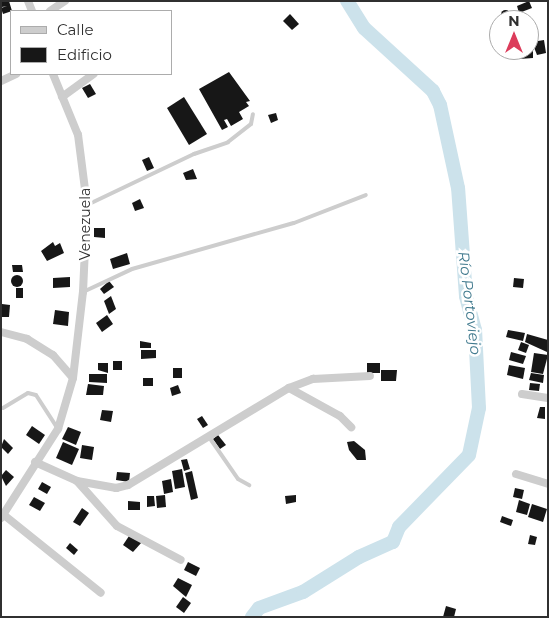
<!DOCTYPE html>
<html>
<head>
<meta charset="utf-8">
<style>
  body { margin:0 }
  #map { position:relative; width:549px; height:618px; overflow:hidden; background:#fff; font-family:Montserrat,sans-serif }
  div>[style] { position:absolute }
  .river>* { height:14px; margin:-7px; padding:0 7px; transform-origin:7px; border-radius:7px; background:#cce2eb }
  .building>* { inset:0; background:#171717 }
  .round { border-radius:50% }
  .service>* { height:4px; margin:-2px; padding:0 2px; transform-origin:2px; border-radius:2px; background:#cdcdcd }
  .minor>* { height:8px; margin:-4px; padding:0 4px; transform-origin:4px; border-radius:4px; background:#cdcdcd }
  span { translate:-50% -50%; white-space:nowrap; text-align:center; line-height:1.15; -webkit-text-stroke:5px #fff; paint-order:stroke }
  .street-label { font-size:14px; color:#303030 }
  .water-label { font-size:15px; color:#417a8e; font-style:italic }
  .frame { position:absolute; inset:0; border:2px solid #303030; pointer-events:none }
  .legend { position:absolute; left:10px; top:10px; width:162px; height:65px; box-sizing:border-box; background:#fff; border:1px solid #acacac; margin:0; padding:6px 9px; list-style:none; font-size:15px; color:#303030 }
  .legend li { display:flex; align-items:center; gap:10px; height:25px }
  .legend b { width:25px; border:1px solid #acacac }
  .north { position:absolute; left:489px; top:10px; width:50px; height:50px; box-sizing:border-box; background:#fff; border:1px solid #acacac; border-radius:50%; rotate:0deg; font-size:14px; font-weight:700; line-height:20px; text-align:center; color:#303030 }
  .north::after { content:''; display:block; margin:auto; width:18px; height:22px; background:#dc3c5b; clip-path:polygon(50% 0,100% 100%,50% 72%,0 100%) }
</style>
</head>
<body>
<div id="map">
  <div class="river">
    <div style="left:252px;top:617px;width:11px;rotate:-52deg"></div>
    <div style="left:259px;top:608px;width:47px;rotate:-20deg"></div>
    <div style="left:303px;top:592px;width:66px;rotate:-32deg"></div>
    <div style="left:359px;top:557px;width:37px;rotate:-24deg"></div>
    <div style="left:393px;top:542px;width:16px;rotate:-68deg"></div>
    <div style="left:399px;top:527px;width:100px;rotate:-45.8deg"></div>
    <div style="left:469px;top:455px;width:48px;rotate:-78deg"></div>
    <div style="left:479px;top:408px;width:78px;rotate:-92.9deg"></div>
    <div style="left:475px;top:330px;width:35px;rotate:-105deg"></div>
    <div style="left:466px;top:296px;width:108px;rotate:-94.2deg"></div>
    <div style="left:458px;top:188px;width:85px;rotate:-102.2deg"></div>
    <div style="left:440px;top:105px;width:16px;rotate:-117deg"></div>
    <div style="left:433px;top:91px;width:93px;rotate:-137.6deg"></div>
    <div style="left:364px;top:28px;width:32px;rotate:-122deg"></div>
  </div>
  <div class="building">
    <div style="clip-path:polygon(1px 1px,9px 1px,12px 11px,3px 14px,1px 8px,7px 6px,2px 7px)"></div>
    <div style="clip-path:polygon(529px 1px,532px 8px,519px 13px,517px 6px)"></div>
    <div class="round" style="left:500.5px;top:9.5px;width:9px;height:9px"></div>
    <div style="clip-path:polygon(290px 14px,299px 24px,292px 30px,283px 21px)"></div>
    <div style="clip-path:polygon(544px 40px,546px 53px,537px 55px,532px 42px)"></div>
    <div style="clip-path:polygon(533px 51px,533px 58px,519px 59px,518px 52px)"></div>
    <div style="clip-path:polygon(229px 72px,250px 101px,246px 102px,249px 106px,239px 112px,243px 119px,231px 126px,227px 119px,224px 120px,228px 127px,222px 130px,199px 89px)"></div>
    <div style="clip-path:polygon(90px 84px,96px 94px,88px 98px,82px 88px)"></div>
    <div style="clip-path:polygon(184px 97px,207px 134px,189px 145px,167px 108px)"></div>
    <div style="clip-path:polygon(276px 113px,278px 120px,271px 123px,268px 115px)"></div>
    <div style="clip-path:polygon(149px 157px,154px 168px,147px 171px,142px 160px)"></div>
    <div style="clip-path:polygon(193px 169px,197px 179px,186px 180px,183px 173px)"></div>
    <div style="clip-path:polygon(140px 199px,144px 208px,135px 211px,132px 203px)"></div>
    <div style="clip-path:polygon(94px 228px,105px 228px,105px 238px,94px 237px)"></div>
    <div style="clip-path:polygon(53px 242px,55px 246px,60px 243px,64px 253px,47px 261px,41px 251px)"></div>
    <div style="clip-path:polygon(127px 253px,130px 264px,113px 269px,110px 259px)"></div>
    <div style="clip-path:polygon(12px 265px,22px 265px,23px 272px,13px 272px)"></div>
    <div class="round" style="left:11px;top:275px;width:12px;height:12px"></div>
    <div style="clip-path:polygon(70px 277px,70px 287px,53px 288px,53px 278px)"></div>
    <div style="clip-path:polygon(514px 278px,524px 279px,523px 288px,513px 287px)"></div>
    <div style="clip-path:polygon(109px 281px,114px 287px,104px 294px,100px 289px)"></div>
    <div style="clip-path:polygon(16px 288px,23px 288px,23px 298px,16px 298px)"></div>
    <div style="clip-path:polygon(111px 296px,116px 309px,109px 314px,104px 301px)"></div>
    <div style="clip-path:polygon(2px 304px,10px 305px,9px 317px,1px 317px)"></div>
    <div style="clip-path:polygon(55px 310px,69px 312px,68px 326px,53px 324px)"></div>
    <div style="clip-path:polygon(107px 315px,113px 324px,102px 332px,96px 323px)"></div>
    <div style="clip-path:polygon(508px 330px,525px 333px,523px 341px,506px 337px)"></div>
    <div style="clip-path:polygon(527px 334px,548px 340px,547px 352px,525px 342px)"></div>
    <div style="clip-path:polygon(140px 341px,151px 343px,151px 348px,140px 348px)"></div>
    <div style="clip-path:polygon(521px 342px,529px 345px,526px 353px,518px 350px)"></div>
    <div style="clip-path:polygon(141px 350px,156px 350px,156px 358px,141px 359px)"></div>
    <div style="clip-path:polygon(511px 352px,526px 356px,523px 364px,509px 360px)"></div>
    <div style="clip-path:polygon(534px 353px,548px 355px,543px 374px,531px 372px)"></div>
    <div style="clip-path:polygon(113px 361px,122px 361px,122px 370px,113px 370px)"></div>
    <div style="clip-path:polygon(98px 363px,108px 363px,108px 373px,98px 370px)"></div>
    <div style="clip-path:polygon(367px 363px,380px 363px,380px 373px,367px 373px)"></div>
    <div style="clip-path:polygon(509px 365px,525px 368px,523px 379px,507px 375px)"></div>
    <div style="clip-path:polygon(173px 368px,182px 368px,182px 378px,173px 378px)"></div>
    <div style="clip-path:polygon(381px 370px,397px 370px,396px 381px,381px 381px)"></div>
    <div style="clip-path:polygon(531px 373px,544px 375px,543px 383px,529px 380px)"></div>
    <div style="clip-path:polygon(89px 374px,107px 374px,107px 383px,89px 382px)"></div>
    <div style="clip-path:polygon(143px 378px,153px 378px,153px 386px,143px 386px)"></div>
    <div style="clip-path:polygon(530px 383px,540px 384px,539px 391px,529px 390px)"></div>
    <div style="clip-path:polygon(88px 384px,104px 386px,103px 395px,86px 395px)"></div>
    <div style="clip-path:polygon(178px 385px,181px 393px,172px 396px,170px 388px)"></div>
    <div style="clip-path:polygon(540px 407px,545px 407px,545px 419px,537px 418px)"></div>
    <div style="clip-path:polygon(102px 410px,113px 411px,111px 422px,100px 420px)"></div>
    <div style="clip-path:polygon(202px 416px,208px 425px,203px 428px,197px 419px)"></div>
    <div style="clip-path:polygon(32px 426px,45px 435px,39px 444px,26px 435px)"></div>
    <div style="clip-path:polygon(68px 427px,81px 432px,76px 445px,62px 439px)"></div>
    <div style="clip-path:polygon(218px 435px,226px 445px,220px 449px,213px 439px)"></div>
    <div style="clip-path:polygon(4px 439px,13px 448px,8px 454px,1px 447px)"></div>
    <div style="clip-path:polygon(354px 441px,365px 450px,366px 460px,357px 460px,349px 450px,347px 442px)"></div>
    <div style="clip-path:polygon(63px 442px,79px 449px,72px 465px,56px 458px)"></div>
    <div style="clip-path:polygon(82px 445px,94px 447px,92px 460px,80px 458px)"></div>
    <div style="clip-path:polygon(187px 459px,190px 469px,184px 471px,181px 460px)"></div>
    <div style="clip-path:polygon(182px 469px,185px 487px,175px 489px,172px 471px)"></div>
    <div style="clip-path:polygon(6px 470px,14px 477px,6px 486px,1px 476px)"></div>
    <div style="clip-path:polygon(192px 471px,198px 498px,191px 500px,185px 473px)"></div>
    <div style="clip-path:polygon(117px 472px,130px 473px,129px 482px,116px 480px)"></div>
    <div style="clip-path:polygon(171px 479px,173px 492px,164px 494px,162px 481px)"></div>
    <div style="clip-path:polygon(42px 482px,51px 487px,47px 494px,38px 489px)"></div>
    <div style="clip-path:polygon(515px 488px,524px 490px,522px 499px,513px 497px)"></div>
    <div style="clip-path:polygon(165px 495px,166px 507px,157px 508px,156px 496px)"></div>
    <div style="clip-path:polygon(296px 495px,296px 502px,286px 504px,285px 496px)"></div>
    <div style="clip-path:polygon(147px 496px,154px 496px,155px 506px,147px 507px)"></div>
    <div style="clip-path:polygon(34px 497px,45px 503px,40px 511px,29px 505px)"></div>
    <div style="clip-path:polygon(519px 500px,530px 504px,527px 515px,516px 512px)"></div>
    <div style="clip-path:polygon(128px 501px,140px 502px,140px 510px,128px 510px)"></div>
    <div style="clip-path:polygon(532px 504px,547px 509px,543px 522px,528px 517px)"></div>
    <div style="clip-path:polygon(82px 508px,89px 513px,80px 526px,73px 522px)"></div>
    <div style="clip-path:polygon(502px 516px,513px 520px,511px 526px,500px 522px)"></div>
    <div style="clip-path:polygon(530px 535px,537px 537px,535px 545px,528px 544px)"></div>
    <div style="clip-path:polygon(129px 536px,142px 542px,133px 552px,123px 545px)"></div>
    <div style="clip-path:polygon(70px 543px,78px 550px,74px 555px,66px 548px)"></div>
    <div style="clip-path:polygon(188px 562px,200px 568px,196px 576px,184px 570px)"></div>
    <div style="clip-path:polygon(178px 578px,192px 585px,186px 597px,173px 586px)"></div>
    <div style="clip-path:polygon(183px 597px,191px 603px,184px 613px,176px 607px)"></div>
    <div style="clip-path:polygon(446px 606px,456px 609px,454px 617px,443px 617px)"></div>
  </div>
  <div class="service">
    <div style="left:87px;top:205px;width:119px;rotate:-25.5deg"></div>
    <div style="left:194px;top:154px;width:36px;rotate:-19deg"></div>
    <div style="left:228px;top:142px;width:29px;rotate:-38deg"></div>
    <div style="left:251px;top:124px;width:10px;rotate:-79deg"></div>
    <div style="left:83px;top:292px;width:54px;rotate:-25.1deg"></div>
    <div style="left:132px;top:269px;width:168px;rotate:-15.9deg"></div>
    <div style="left:294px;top:223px;width:77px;rotate:-21.3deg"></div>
    <div style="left:3px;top:408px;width:29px;rotate:-31deg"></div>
    <div style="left:28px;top:393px;width:8px;rotate:14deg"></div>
    <div style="left:36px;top:395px;width:40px;rotate:57.1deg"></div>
    <div style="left:209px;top:437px;width:51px;rotate:55.4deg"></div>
    <div style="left:238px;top:479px;width:13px;rotate:29deg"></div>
  </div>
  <div class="minor">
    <div style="left:28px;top:1px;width:11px;rotate:68deg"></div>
    <div style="left:50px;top:11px;width:18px;rotate:-34deg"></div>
    <div style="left:1px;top:81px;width:17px;rotate:-25deg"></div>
    <div style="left:62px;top:97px;width:39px;rotate:-36deg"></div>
    <div style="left:1px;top:332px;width:27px;rotate:15deg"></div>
    <div style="left:27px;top:339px;width:31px;rotate:32deg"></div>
    <div style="left:53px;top:355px;width:30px;rotate:49deg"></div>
    <div style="left:289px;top:388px;width:58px;rotate:28.8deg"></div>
    <div style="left:340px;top:416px;width:16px;rotate:45deg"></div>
    <div style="left:522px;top:394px;width:26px;rotate:9deg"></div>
    <div style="left:35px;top:462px;width:46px;rotate:24.3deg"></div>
    <div style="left:77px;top:481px;width:40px;rotate:10deg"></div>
    <div style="left:116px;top:488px;width:12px;rotate:-14deg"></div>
    <div style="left:128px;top:485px;width:188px;rotate:-31.1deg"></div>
    <div style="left:289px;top:388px;width:26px;rotate:-21deg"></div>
    <div style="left:313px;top:379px;width:57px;rotate:-3deg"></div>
    <div style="left:516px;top:474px;width:34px;rotate:17deg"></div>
    <div style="left:77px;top:481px;width:60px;rotate:48.4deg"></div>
    <div style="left:117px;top:526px;width:72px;rotate:28deg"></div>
    <div style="left:4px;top:515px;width:124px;rotate:38.8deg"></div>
    <div style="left:1px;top:518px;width:106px;rotate:-57.4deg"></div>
    <div style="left:58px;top:429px;width:53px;rotate:-73.6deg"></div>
    <div style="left:73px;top:378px;width:87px;rotate:-83.4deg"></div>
    <div style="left:83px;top:292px;width:87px;rotate:-87.4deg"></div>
    <div style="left:87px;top:205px;width:71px;rotate:-97.3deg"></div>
    <div style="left:78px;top:135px;width:66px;rotate:-112.3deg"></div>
  </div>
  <div class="street-label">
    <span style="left:85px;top:224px;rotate:-90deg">Venezuela</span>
  </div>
  <div class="water-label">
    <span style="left:470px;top:303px;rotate:83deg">Río Portoviejo</span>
  </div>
  <div class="frame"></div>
  <ul class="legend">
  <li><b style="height:6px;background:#cdcdcd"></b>Calle</li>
  <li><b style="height:14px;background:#171717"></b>Edificio</li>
  </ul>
  <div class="north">N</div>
</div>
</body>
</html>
